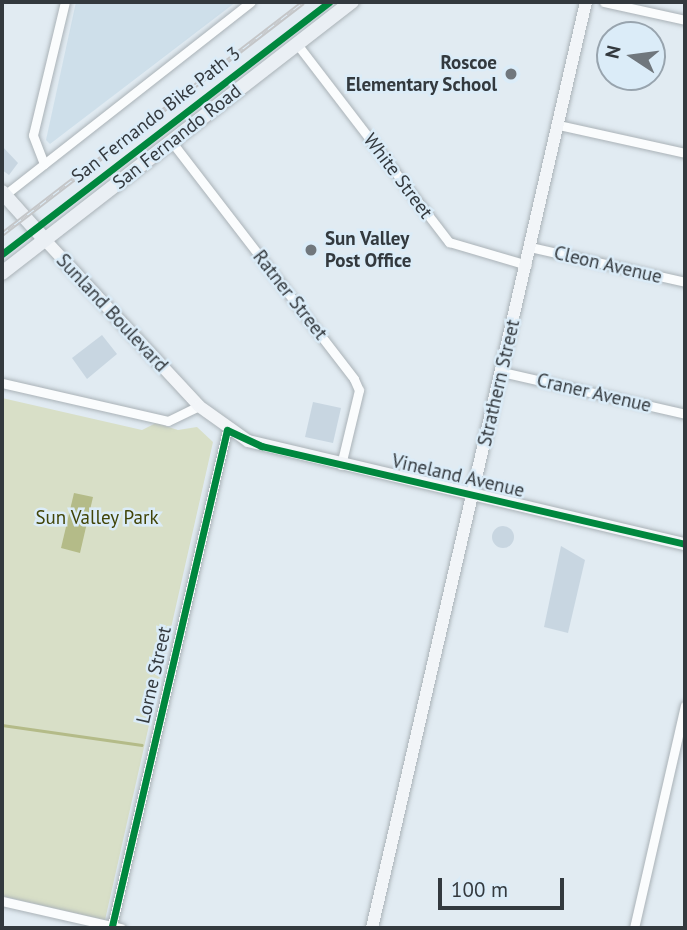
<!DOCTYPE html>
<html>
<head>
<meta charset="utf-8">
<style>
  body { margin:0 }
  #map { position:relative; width:687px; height:930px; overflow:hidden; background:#e1ebf2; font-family:"PT Sans",sans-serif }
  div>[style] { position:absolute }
  .built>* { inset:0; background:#cedfea }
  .green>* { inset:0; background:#d8dfc7 }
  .water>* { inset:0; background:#b4bb88 }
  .stream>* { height:2.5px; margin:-1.25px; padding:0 1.25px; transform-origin:1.25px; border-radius:1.25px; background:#b4bb88 }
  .building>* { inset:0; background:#c8d6e1 }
  .round { border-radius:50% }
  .roads { filter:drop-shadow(0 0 2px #aab2b7) drop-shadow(0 0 2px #aab2b7) }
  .minor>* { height:9px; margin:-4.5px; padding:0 4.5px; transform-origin:4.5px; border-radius:4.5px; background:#fafcfd }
  .secondary>* { height:12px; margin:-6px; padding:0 6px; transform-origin:6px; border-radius:6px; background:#f2f5f8 }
  .primary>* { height:14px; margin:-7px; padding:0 7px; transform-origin:7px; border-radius:7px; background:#eaeff4 }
  .rail>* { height:5px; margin-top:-2.5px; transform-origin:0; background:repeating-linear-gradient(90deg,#dbecf8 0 8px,#c4c6c8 0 16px); box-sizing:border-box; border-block:2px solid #c4c6c8 }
  .cycleway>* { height:7px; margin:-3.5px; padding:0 3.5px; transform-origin:3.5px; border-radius:3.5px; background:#00873e }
  .dots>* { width:19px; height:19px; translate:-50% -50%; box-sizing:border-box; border:4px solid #dbecf8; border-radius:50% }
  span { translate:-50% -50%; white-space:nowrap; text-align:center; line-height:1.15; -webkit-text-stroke:5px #dbecf8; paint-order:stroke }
  .poi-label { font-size:19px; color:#33393e; font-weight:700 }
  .right { translate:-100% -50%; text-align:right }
  .left { translate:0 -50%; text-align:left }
  .street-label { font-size:19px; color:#33393e }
  .park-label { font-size:19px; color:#414407 }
  .frame { position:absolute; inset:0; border:4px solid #33393e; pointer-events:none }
  .north { position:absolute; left:596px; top:21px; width:70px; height:70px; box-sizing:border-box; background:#dbecf8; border:2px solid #98a4ae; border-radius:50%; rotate:283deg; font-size:19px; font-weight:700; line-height:28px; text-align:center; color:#33393e }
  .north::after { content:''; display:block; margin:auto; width:24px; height:32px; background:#70777d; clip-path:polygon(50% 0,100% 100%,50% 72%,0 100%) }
  .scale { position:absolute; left:438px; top:878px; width:126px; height:32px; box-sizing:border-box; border:4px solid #33393e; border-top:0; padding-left:9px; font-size:21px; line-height:24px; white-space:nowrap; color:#33393e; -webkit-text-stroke:5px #dbecf8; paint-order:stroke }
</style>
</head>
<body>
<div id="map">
  <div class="built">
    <div style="clip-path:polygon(76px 2px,236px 2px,50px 144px,46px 140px)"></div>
  </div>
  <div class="green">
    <div style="clip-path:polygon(2px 398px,142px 430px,156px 423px,178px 430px,197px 427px,213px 442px,105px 920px,2px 896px)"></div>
  </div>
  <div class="water">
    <div style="clip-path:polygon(74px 493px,93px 497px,80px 553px,61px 548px)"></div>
  </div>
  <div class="stream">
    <div style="left:2px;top:725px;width:141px;rotate:8.1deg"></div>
  </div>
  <div class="building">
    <div style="clip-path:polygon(2px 146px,18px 163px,9px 175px,2px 170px)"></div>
    <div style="clip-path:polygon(102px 335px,117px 354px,87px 379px,72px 358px)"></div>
    <div style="clip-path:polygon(313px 402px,341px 408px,333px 443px,305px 437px)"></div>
    <div class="round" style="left:492px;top:526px;width:22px;height:22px"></div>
    <div style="clip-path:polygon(561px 546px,585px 560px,568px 633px,544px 627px)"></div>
  </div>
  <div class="roads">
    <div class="minor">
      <div style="left:604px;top:2px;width:83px;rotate:12.5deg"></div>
      <div style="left:297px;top:44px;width:250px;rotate:52.5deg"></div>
      <div style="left:449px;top:242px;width:81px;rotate:16.4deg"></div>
      <div style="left:559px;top:125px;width:129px;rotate:12.5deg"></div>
      <div style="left:171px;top:141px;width:300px;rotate:52.4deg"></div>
      <div style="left:354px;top:379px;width:12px;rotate:66deg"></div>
      <div style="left:359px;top:390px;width:77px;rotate:103.5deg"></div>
      <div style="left:44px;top:164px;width:31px;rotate:-111deg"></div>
      <div style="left:33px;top:135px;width:137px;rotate:-76.5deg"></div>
      <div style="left:2px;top:197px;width:316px;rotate:-38.1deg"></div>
      <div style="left:530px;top:247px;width:159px;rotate:12.7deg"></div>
      <div style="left:502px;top:372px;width:188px;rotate:12.9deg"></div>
      <div style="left:2px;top:383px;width:170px;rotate:12.9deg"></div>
      <div style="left:168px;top:421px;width:34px;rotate:-26deg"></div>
      <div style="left:2px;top:901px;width:122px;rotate:12.8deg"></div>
      <div style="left:112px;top:926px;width:509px;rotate:-76.95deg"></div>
      <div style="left:634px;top:928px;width:228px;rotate:-77.1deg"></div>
    </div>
    <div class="secondary">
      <div style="left:45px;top:240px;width:226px;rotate:47.1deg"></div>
      <div style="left:199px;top:406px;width:60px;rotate:35.5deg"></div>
      <div style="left:248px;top:441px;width:449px;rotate:13.3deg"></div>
      <div style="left:372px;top:928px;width:950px;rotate:-76.99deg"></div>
    </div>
    <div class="primary">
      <div style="left:2px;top:192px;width:64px;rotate:48.1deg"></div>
      <div style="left:2px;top:273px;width:443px;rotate:-37.8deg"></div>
    </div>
  </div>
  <div class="rail">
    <div style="left:2px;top:234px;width:380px;rotate:-37.6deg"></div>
  </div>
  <div class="cycleway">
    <div style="left:2px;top:254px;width:413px;rotate:-37.6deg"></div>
    <div style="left:112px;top:926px;width:509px;rotate:-76.95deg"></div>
    <div style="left:227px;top:430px;width:38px;rotate:25deg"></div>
    <div style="left:261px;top:446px;width:435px;rotate:13deg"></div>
  </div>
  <div class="dots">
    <div style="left:511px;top:74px;background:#70777d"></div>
    <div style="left:311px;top:250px;background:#70777d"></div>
  </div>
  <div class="poi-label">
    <span class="right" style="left:497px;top:74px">Roscoe<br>Elementary School</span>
    <span class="left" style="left:325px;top:250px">Sun Valley<br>Post Office</span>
  </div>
  <div class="street-label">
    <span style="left:156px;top:115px;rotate:-38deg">San Fernando Bike Path 3</span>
    <span style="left:177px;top:137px;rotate:-38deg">San Fernando Road</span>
    <span style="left:398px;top:176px;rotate:53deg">White Street</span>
    <span style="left:608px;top:265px;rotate:13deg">Cleon Avenue</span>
    <span style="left:290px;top:295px;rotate:52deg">Ratner Street</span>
    <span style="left:112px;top:313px;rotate:47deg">Sunland Boulevard</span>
    <span style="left:499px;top:383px;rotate:-77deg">Strathern Street</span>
    <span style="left:594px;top:393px;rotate:13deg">Craner Avenue</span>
    <span style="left:458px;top:476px;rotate:13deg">Vineland Avenue</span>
    <span style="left:154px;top:675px;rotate:-77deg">Lorne Street</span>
  </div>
  <div class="park-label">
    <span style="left:97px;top:518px">Sun Valley Park</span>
  </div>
  <div class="frame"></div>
  <div class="north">N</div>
  <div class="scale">100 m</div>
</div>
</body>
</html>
